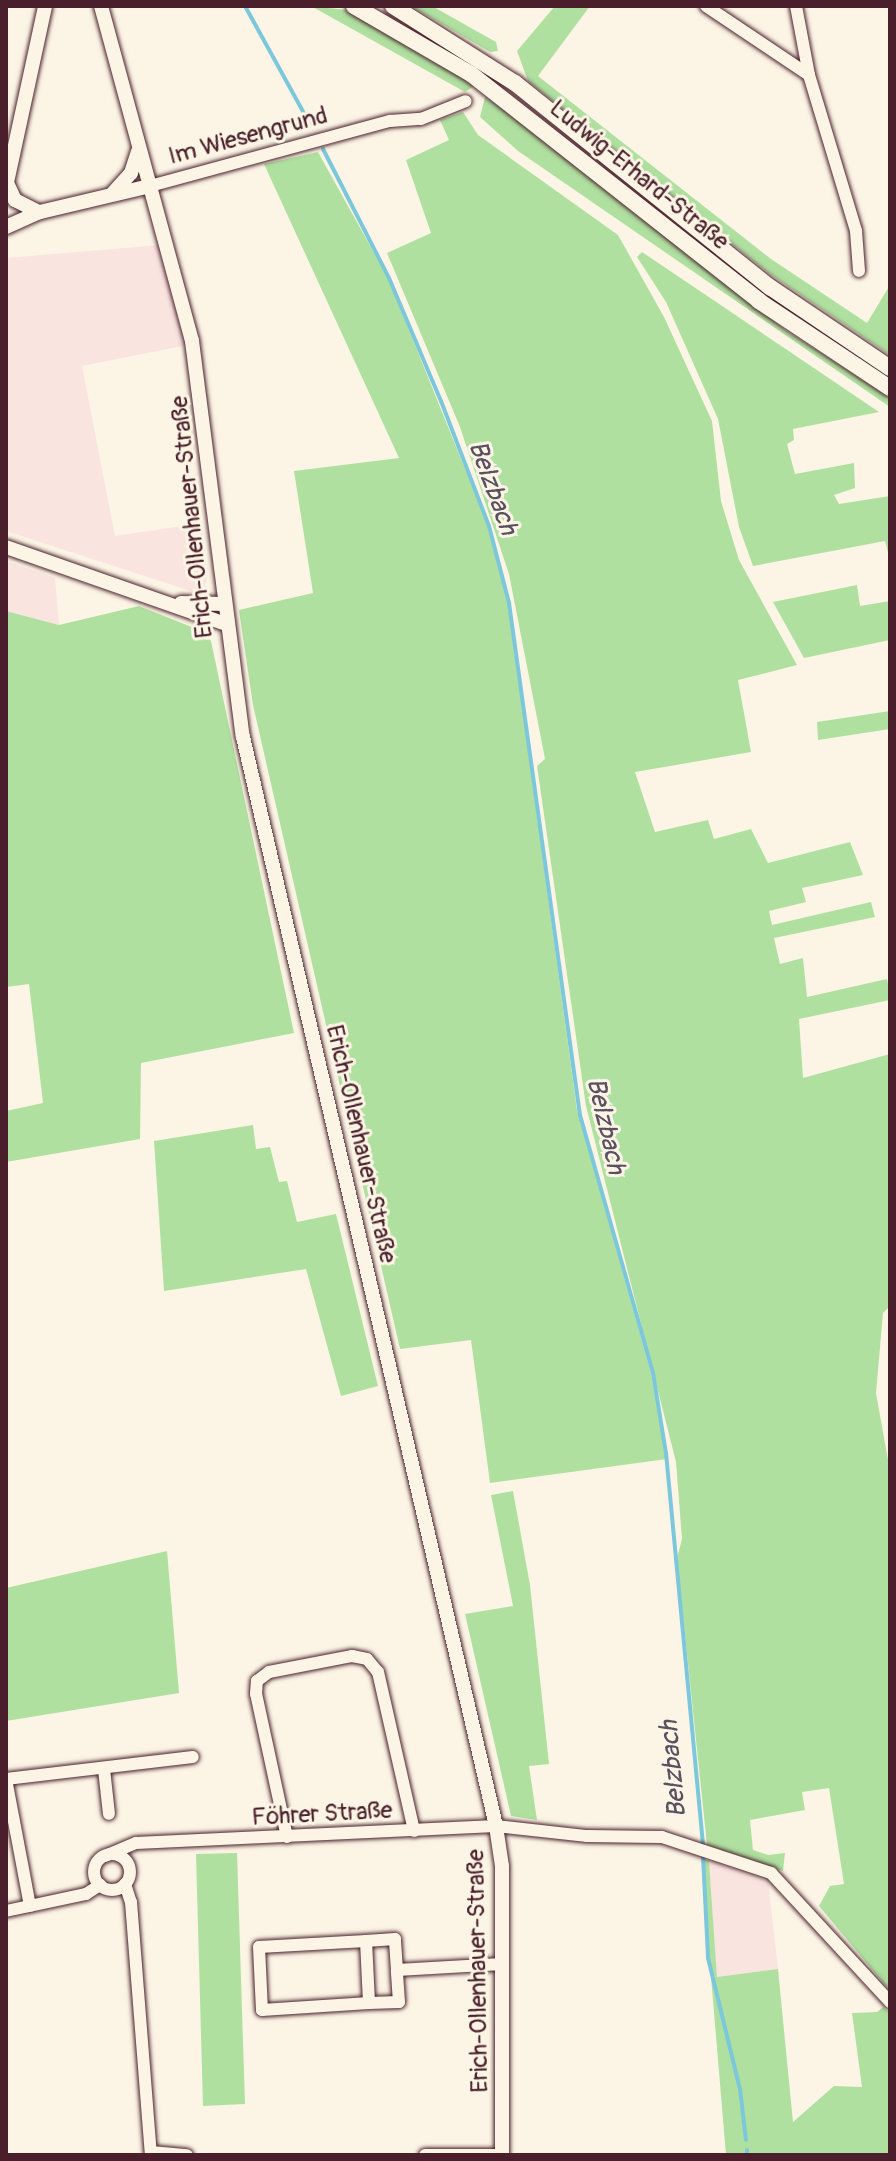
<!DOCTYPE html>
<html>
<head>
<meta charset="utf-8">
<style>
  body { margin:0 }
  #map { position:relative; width:896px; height:2161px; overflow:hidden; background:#fcf5e5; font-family:Pangolin,sans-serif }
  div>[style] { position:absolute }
  .built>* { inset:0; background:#fae4df }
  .green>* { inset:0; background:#afe0a0 }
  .stream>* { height:4px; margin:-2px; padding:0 2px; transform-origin:2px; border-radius:2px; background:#7cc7dc }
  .roads { filter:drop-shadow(0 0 2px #4a1f2b) drop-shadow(0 0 2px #4a1f2b) }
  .minor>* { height:12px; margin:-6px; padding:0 6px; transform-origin:6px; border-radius:6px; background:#fcf5e5 }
  .minor>.ring { margin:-6px; padding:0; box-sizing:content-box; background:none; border:12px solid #fcf5e5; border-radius:50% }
  .tertiary>* { height:14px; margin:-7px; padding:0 7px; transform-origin:7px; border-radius:7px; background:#fcf5e5 }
  .secondary>* { height:16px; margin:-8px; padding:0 8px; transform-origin:8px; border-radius:8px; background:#fcf5e5 }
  span { translate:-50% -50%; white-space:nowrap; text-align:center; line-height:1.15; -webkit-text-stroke:6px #fcf5e5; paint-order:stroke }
  .street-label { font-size:24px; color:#4a1f2b }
  .water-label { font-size:26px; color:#595160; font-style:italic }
  .frame { position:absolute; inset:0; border:8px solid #4a1f2b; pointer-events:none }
</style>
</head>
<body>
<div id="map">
  <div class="built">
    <div style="clip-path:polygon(160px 245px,188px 345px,82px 366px,115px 536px,202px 523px,207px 581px,200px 594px,6px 531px,6px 258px)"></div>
    <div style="clip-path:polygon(6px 561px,55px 578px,59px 625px,6px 611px)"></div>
    <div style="clip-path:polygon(709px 1861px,768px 1881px,778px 1969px,717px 1977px)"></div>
  </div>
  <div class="green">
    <div style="clip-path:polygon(311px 6px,347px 10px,395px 34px,474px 86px,465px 92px)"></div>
    <div style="clip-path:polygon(411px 6px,432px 6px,496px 42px,498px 51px,490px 52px)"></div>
    <div style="clip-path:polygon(555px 6px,590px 6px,538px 76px,771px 259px,867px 323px,890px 285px,890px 355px,770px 274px,528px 81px,517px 51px)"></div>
    <div style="clip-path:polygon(485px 97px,521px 120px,785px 330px,890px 397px,890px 407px,518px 151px,480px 117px)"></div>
    <div style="clip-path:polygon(463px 112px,478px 135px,618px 235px,664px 317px,712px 421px,721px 501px,739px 560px,797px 665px,738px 680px,751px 752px,635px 772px,655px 832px,708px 820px,714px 839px,751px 829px,768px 863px,850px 842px,863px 875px,802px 888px,806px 902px,769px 911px,772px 925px,871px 902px,875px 917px,774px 938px,780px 964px,803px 958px,807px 997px,887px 979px,890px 995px,890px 1000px,799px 1019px,803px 1078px,890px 1054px,890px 1306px,883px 1313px,876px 1393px,890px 1471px,890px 1991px,819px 1906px,830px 1886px,844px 1884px,829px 1788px,802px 1792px,805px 1810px,750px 1820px,753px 1850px,768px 1855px,785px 1853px,783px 1871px,707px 1845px,677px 1558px,682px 1539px,676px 1462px,586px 1106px,537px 766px,545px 759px,509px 574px,460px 427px,387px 253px,431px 233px,406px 160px,449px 140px,440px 120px)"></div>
    <div style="clip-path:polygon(318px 152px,388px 278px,488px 526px,508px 603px,577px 1110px,651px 1373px,667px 1459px,490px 1483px,471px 1340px,400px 1349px,253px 705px,239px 610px,313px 593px,294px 471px,399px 458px,264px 164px)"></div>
    <div style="clip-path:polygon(642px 252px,879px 412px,793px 429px,794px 440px,787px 444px,795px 474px,854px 463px,855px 488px,834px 495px,839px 504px,890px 496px,890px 560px,885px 541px,753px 566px,739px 527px,718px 419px,666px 302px,637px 257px)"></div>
    <div style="clip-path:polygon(857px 585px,860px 606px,890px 601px,890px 640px,804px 658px,773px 602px)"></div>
    <div style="clip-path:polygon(139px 606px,204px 632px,211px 641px,294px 1033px,141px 1063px,140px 1139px,6px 1162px,6px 1111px,43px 1103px,29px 984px,6px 987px,6px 611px,59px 625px)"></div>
    <div style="clip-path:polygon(890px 711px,890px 729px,818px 740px,817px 722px)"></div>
    <div style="clip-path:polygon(253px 1125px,256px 1149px,270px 1147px,279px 1182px,287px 1181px,297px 1222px,336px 1214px,378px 1386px,341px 1396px,306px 1269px,164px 1291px,154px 1141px)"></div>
    <div style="clip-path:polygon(513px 1491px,530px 1585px,549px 1764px,529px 1766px,537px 1820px,511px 1816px,465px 1614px,513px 1606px,491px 1495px)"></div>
    <div style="clip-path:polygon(167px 1551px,179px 1693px,6px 1721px,6px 1588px)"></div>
    <div style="clip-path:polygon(237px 1853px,245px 2104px,203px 2106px,196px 1854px)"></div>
    <div style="clip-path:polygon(701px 1858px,709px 1861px,717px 1977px,778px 1969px,793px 2122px,834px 2086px,862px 2087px,852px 2013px,877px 2012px,883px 2007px,890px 2013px,890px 2155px,726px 2155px)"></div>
  </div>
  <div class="stream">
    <div style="left:245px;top:6px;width:135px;rotate:61.2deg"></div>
    <div style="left:323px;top:149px;width:145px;rotate:62.9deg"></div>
    <div style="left:389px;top:278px;width:134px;rotate:67.1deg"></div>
    <div style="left:441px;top:401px;width:134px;rotate:69deg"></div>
    <div style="left:489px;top:526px;width:80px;rotate:75.4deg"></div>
    <div style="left:509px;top:603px;width:517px;rotate:82.11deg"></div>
    <div style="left:580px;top:1115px;width:268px;rotate:74.2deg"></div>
    <div style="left:653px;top:1373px;width:81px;rotate:80.8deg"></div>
    <div style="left:666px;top:1453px;width:395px;rotate:84.6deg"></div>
    <div style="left:703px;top:1855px;width:103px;rotate:87.2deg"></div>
    <div style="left:708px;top:1958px;width:135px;rotate:76.3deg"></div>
    <div style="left:740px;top:2089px;width:51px;rotate:83.3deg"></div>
    <div style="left:747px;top:2155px;width:5px;rotate:-90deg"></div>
  </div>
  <div class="roads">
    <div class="minor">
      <div style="left:706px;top:6px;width:124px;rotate:33.8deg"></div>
      <div style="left:796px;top:6px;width:70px;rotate:79.3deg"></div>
      <div style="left:809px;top:75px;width:163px;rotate:73.2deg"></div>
      <div style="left:856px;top:231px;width:40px;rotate:85.7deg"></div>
      <div style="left:150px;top:186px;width:249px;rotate:-15.2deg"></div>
      <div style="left:390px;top:121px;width:31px;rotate:-4deg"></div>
      <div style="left:421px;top:119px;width:48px;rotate:-21.8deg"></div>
      <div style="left:104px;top:1769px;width:45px;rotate:83.7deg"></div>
      <div style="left:6px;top:1779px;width:188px;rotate:-6.7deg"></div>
      <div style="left:6px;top:1779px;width:129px;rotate:79.3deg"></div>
      <div style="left:287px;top:1837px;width:146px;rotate:-102.2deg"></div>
      <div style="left:256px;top:1694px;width:13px;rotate:-86deg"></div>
      <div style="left:257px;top:1681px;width:15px;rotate:-37deg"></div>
      <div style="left:269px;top:1672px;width:85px;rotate:-10.9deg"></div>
      <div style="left:352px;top:1656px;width:15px;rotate:11deg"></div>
      <div style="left:367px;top:1659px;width:17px;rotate:50deg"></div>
      <div style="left:378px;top:1672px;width:163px;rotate:77.2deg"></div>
      <div class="ring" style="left:94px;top:1854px;width:24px;height:24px"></div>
      <div style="left:105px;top:1856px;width:34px;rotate:-23deg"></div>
      <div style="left:136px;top:1843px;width:360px;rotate:-2.7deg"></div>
      <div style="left:496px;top:1826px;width:92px;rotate:6.3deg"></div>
      <div style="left:587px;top:1836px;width:75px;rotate:0.8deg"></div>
      <div style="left:662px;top:1837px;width:115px;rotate:18.3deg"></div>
      <div style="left:771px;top:1873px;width:176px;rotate:47.3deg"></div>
      <div style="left:125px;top:1884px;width:19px;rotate:72deg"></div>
      <div style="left:131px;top:1902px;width:254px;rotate:85.5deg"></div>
      <div style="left:6px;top:1911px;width:82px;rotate:-12deg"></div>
      <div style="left:86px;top:1894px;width:17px;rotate:-33deg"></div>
      <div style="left:366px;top:1941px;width:107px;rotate:176.8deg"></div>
      <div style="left:259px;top:1947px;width:63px;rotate:87.3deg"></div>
      <div style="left:262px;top:2010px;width:107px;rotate:-3.7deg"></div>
      <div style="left:397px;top:1970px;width:31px;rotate:-94deg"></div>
      <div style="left:395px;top:1939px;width:29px;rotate:176deg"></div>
      <div style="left:366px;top:1941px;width:62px;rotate:87.2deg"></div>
      <div style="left:369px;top:2003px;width:30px;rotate:-2deg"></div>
      <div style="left:399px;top:2002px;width:32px;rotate:-94deg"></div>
      <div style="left:397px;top:1970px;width:105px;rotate:-3.3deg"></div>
      <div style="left:151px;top:2152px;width:36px;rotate:5deg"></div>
      <div style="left:425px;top:2155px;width:77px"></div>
    </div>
    <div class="tertiary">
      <div style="left:101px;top:6px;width:347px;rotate:74.8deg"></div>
      <div style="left:192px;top:341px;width:399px;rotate:82.7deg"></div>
      <div style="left:243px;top:737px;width:1118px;rotate:76.92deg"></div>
      <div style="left:496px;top:1826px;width:40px;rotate:81.5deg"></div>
      <div style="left:502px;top:1866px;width:289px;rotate:90deg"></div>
      <div style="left:7px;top:183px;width:19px;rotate:65deg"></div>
      <div style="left:15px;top:200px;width:27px;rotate:27deg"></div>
      <div style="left:6px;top:187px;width:185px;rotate:-77.8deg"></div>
      <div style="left:113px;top:193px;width:27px;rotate:-48deg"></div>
      <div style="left:131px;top:173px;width:23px;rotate:-72deg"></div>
      <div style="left:6px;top:227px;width:37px;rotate:-24deg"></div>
      <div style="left:40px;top:212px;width:113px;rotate:-13.3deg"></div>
      <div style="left:6px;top:547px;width:233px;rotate:19.3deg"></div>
      <div style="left:181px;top:603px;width:43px;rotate:1.3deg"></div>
    </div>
    <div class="secondary">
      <div style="left:354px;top:6px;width:135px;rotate:30.2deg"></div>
      <div style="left:471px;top:74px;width:367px;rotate:38.2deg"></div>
      <div style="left:759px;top:301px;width:157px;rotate:33.6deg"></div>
      <div style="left:393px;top:6px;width:144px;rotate:32.3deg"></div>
      <div style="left:515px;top:83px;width:327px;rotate:38.7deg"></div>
      <div style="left:770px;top:287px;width:145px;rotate:34deg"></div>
    </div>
  </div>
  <div class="street-label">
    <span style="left:248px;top:136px;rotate:-15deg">Im Wiesengrund</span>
    <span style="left:639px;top:175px;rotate:39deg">Ludwig-Erhard-Straße</span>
    <span style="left:192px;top:517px;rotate:-96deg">Erich-Ollenhauer-Straße</span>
    <span style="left:361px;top:1144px;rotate:77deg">Erich-Ollenhauer-Straße</span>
    <span style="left:322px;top:1814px;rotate:-3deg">Föhrer Straße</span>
    <span style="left:478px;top:1971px;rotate:-91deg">Erich-Ollenhauer-Straße</span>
  </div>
  <div class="water-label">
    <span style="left:492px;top:488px;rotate:70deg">Belzbach</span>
    <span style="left:605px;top:1126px;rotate:77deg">Belzbach</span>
    <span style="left:674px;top:1769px;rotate:-95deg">Belzbach</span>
  </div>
  <div class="frame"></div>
</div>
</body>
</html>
